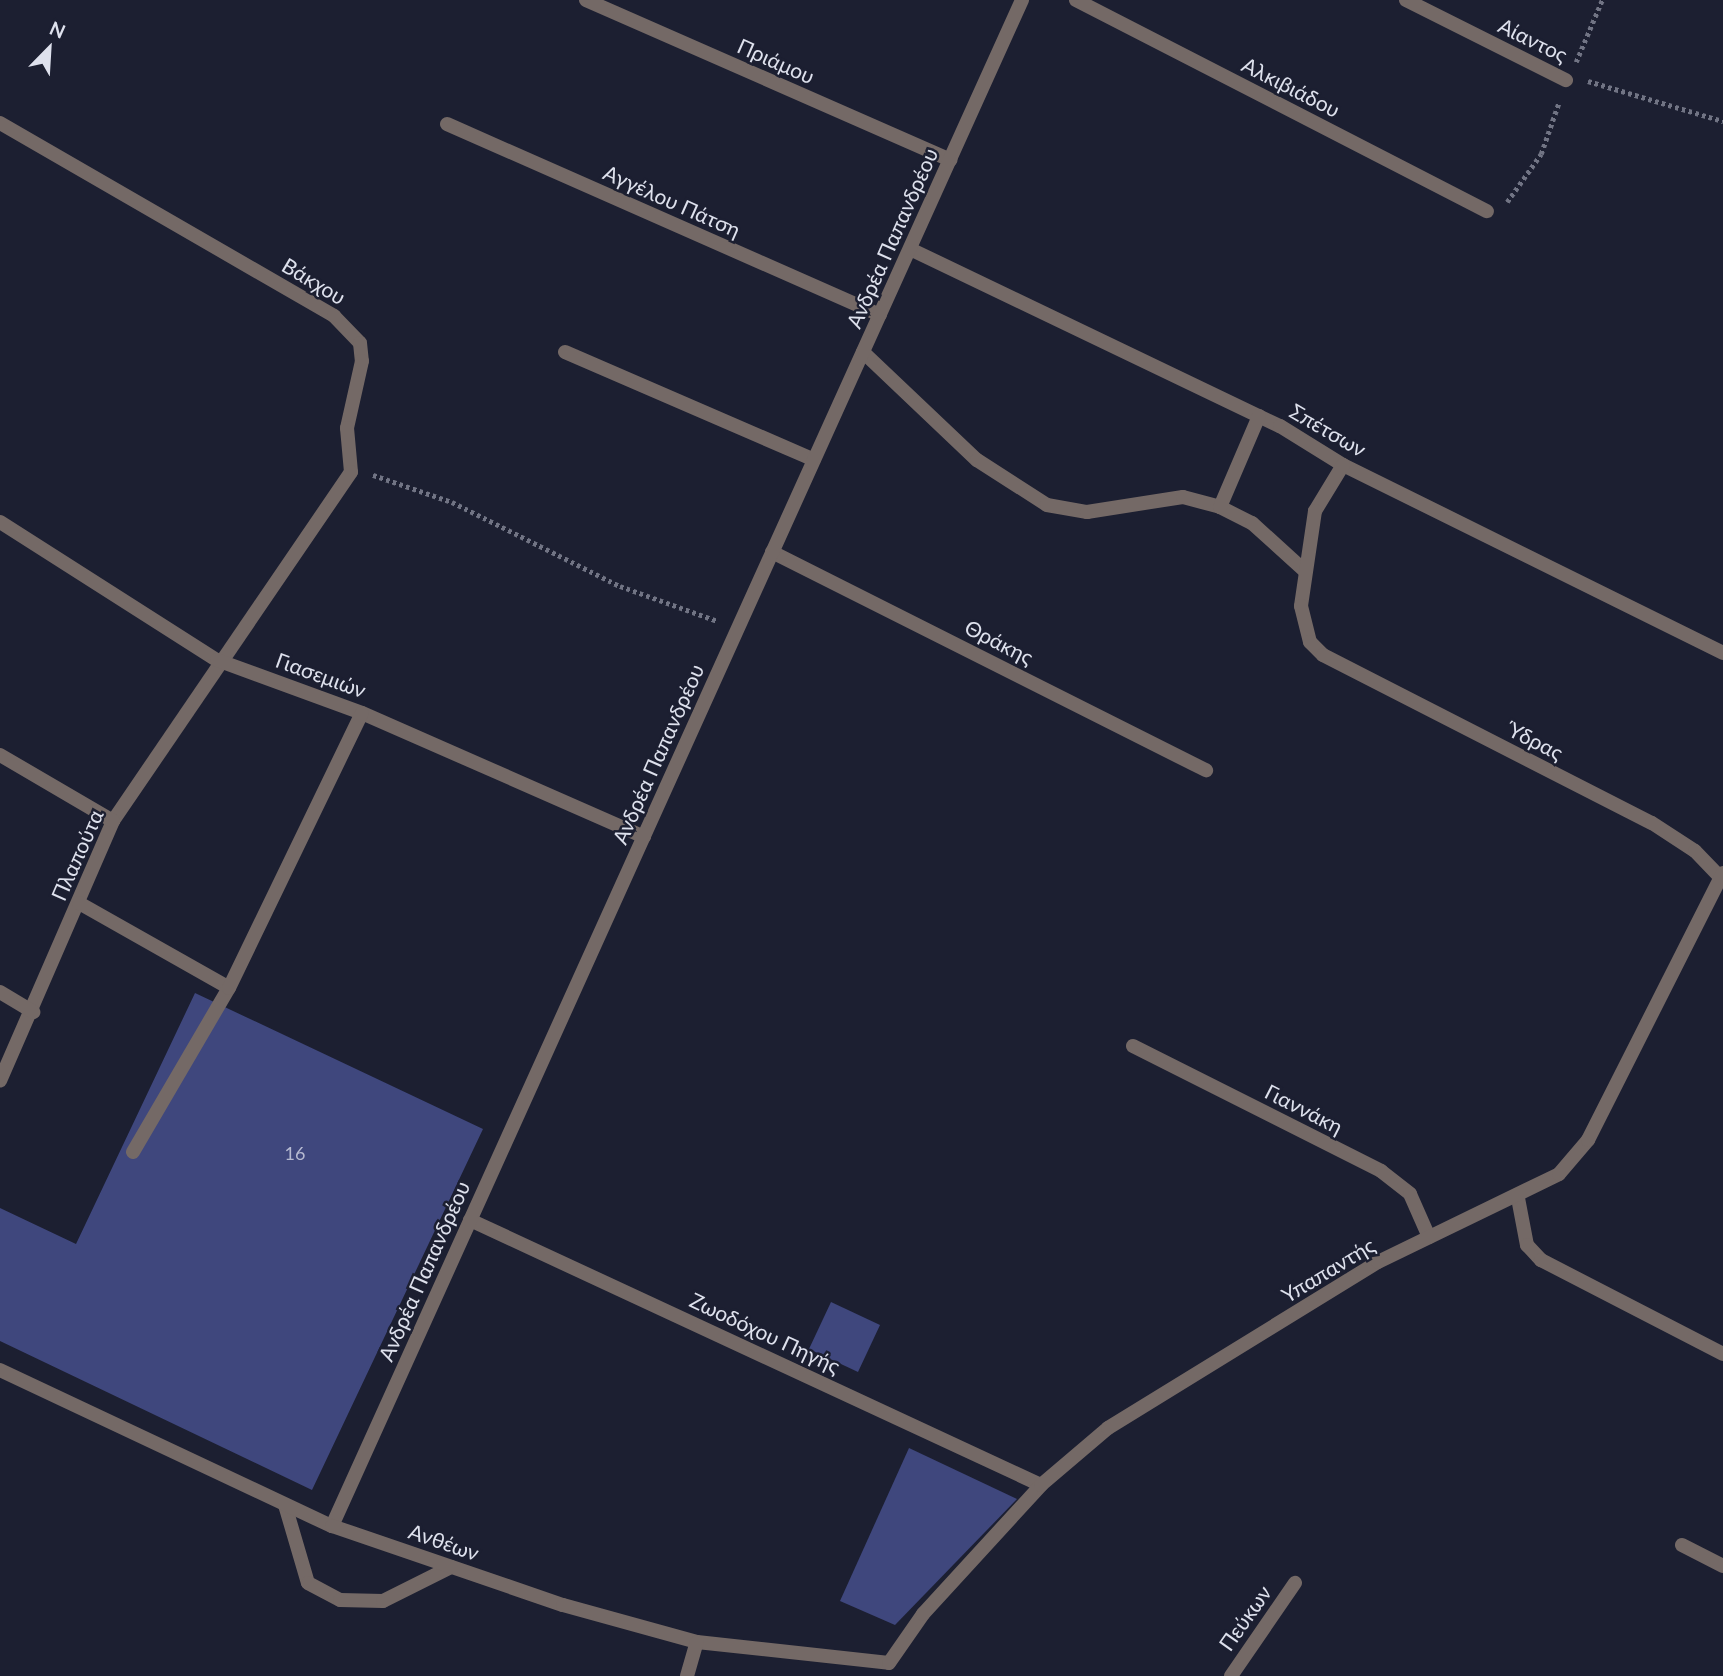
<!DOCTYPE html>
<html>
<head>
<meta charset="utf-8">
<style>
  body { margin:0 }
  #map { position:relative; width:1723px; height:1676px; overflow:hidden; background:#1c1f31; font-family:Lato,sans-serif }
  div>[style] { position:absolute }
  .building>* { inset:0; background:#3f477d }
  .path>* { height:4.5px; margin-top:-2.25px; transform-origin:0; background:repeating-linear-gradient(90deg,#717484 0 3.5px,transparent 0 7px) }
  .service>* { height:14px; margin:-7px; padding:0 7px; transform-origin:7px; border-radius:7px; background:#746966 }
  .minor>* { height:14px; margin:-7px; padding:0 7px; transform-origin:7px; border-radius:7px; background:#746966 }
  .tertiary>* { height:14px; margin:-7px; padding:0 7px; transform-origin:7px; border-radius:7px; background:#746966 }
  span { translate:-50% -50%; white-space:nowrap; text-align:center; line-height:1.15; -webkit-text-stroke:5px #1c1f31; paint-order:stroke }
  .number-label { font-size:18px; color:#b6bad1 }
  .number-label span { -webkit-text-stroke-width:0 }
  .street-label { font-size:21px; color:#dee1ed }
  .north { position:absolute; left:14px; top:14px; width:70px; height:70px; -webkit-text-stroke:5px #1c1f31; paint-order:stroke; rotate:24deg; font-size:19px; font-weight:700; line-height:28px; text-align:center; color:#dee1ed }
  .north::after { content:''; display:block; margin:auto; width:24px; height:32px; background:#dee1ed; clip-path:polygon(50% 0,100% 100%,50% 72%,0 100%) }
</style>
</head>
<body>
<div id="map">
  <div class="building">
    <div style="clip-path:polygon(195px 993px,483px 1129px,312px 1490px,0 1341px,0 1208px,76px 1244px)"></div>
    <div style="clip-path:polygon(831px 1302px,880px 1325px,858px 1372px,809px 1349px)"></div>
    <div style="clip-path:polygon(909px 1448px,1017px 1499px,895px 1625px,840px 1601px)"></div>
  </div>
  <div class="path">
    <div style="left:1576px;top:62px;width:67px;rotate:-67.2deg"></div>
    <div style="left:1588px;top:81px;width:141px;rotate:16.5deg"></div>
    <div style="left:1507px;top:202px;width:59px;rotate:-54.7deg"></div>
    <div style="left:1541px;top:154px;width:55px;rotate:-70.9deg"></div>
    <div style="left:373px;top:475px;width:83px;rotate:18.9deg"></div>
    <div style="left:452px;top:502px;width:188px;rotate:26.6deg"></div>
    <div style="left:620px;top:586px;width:104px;rotate:19.7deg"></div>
  </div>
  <div class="service">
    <div style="left:285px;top:1505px;width:81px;rotate:73.6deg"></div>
    <div style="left:308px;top:1583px;width:36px;rotate:28deg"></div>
    <div style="left:340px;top:1600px;width:43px;rotate:1.3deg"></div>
    <div style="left:383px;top:1601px;width:76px;rotate:-26.6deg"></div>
  </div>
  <div class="minor">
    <div style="left:586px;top:0;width:398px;rotate:23.7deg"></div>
    <div style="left:1076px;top:0;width:462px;rotate:27.2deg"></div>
    <div style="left:1406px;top:0;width:179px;rotate:26.6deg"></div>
    <div style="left:0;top:123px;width:386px;rotate:30deg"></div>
    <div style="left:334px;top:316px;width:37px;rotate:46deg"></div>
    <div style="left:360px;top:343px;width:18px;rotate:84deg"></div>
    <div style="left:362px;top:361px;width:69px;rotate:102.6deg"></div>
    <div style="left:347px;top:428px;width:44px;rotate:84.8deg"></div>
    <div style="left:351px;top:472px;width:422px;rotate:124.3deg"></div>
    <div style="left:113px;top:821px;width:283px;rotate:113.5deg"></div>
    <div style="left:447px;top:124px;width:473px;rotate:23.8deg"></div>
    <div style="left:910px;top:249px;width:410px;rotate:25.6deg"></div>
    <div style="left:1280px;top:426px;width:74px;rotate:31.8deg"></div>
    <div style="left:1343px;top:465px;width:424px;rotate:26.3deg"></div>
    <div style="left:565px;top:352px;width:271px;rotate:23.4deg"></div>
    <div style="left:863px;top:352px;width:157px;rotate:43.5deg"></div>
    <div style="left:977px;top:460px;width:83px;rotate:32.7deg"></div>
    <div style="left:1047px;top:505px;width:41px;rotate:9.9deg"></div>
    <div style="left:1087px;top:512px;width:97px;rotate:-8.9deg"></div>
    <div style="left:1183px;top:497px;width:38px;rotate:15deg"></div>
    <div style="left:1220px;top:507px;width:36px;rotate:27deg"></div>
    <div style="left:1252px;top:523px;width:72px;rotate:42.2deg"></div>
    <div style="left:1343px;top:465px;width:54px;rotate:121.3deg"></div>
    <div style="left:1315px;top:511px;width:96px;rotate:98.4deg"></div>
    <div style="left:1301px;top:606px;width:37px;rotate:76deg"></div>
    <div style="left:1310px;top:642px;width:18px;rotate:45deg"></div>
    <div style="left:1323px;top:655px;width:369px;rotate:27.1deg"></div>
    <div style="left:1652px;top:823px;width:51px;rotate:33.1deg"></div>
    <div style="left:1695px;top:851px;width:40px;rotate:46deg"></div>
    <div style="left:1220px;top:507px;width:99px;rotate:-66.8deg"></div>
    <div style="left:0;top:522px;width:257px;rotate:32.5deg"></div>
    <div style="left:217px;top:660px;width:154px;rotate:20.1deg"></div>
    <div style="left:362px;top:713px;width:308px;rotate:23.7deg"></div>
    <div style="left:772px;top:552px;width:486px;rotate:26.7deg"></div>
    <div style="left:0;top:755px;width:131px;rotate:30.3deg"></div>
    <div style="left:79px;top:903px;width:172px;rotate:29.5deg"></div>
    <div style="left:0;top:992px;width:39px;rotate:31deg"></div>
    <div style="left:1133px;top:1046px;width:278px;rotate:26.7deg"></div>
    <div style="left:1381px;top:1171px;width:37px;rotate:38deg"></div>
    <div style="left:1410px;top:1194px;width:47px;rotate:66.2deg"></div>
    <div style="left:133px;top:1152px;width:190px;rotate:-59.7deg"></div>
    <div style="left:229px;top:988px;width:305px;rotate:-64.2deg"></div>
    <div style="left:1518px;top:1198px;width:48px;rotate:79.2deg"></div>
    <div style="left:1527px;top:1245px;width:21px;rotate:47deg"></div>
    <div style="left:1541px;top:1260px;width:205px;rotate:27.3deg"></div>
    <div style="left:470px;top:1220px;width:629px;rotate:24.9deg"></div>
    <div style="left:332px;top:1526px;width:1675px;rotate:-65.67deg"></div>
    <div style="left:1682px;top:1545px;width:46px;rotate:27.1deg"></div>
    <div style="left:1231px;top:1676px;width:113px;rotate:-55.5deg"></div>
  </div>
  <div class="tertiary">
    <div style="left:0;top:1370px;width:367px;rotate:25.2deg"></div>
    <div style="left:332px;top:1526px;width:244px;rotate:18.9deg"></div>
    <div style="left:563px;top:1605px;width:139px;rotate:15.4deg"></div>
    <div style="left:697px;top:1642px;width:193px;rotate:6.2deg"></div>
    <div style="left:889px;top:1663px;width:60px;rotate:-55.2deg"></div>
    <div style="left:923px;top:1614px;width:175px;rotate:-47.5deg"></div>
    <div style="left:1041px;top:1485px;width:88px;rotate:-40.4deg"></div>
    <div style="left:1108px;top:1428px;width:317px;rotate:-31.6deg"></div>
    <div style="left:1378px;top:1262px;width:201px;rotate:-25.9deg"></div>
    <div style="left:1559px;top:1174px;width:45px;rotate:-49.5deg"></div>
    <div style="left:1588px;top:1140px;width:299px;rotate:-63.2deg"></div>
    <div style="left:687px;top:1676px;width:35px;rotate:-74deg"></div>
  </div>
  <div class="number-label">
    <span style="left:295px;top:1153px">16</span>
  </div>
  <div class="street-label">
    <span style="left:1533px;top:40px;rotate:26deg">Αίαντος</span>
    <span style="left:776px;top:61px;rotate:24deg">Πριάμου</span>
    <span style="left:1291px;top:87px;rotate:27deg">Αλκιβιάδου</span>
    <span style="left:672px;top:201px;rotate:24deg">Αγγέλου Πάτση</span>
    <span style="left:892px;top:238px;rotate:-66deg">Ανδρέα Παπανδρέου</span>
    <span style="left:314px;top:281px;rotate:31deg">Βάκχου</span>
    <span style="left:1328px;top:430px;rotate:30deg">Σπέτσων</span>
    <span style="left:999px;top:642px;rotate:27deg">Θράκης</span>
    <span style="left:321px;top:675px;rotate:20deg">Γιασεμιών</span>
    <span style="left:1536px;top:741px;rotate:27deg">Ύδρας</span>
    <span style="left:658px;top:754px;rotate:-66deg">Ανδρέα Παπανδρέου</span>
    <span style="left:77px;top:855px;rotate:-66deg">Πλαπούτα</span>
    <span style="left:1304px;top:1109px;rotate:27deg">Γιαννάκη</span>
    <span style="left:1328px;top:1270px;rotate:-31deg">Υπαπαντής</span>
    <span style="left:424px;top:1271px;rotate:-66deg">Ανδρέα Παπανδρέου</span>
    <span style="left:765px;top:1333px;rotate:25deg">Ζωοδόχου Πηγής</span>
    <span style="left:444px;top:1542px;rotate:19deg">Ανθέων</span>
    <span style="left:1245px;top:1618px;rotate:-55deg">Πεύκων</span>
  </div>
  <div class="north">N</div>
</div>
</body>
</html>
